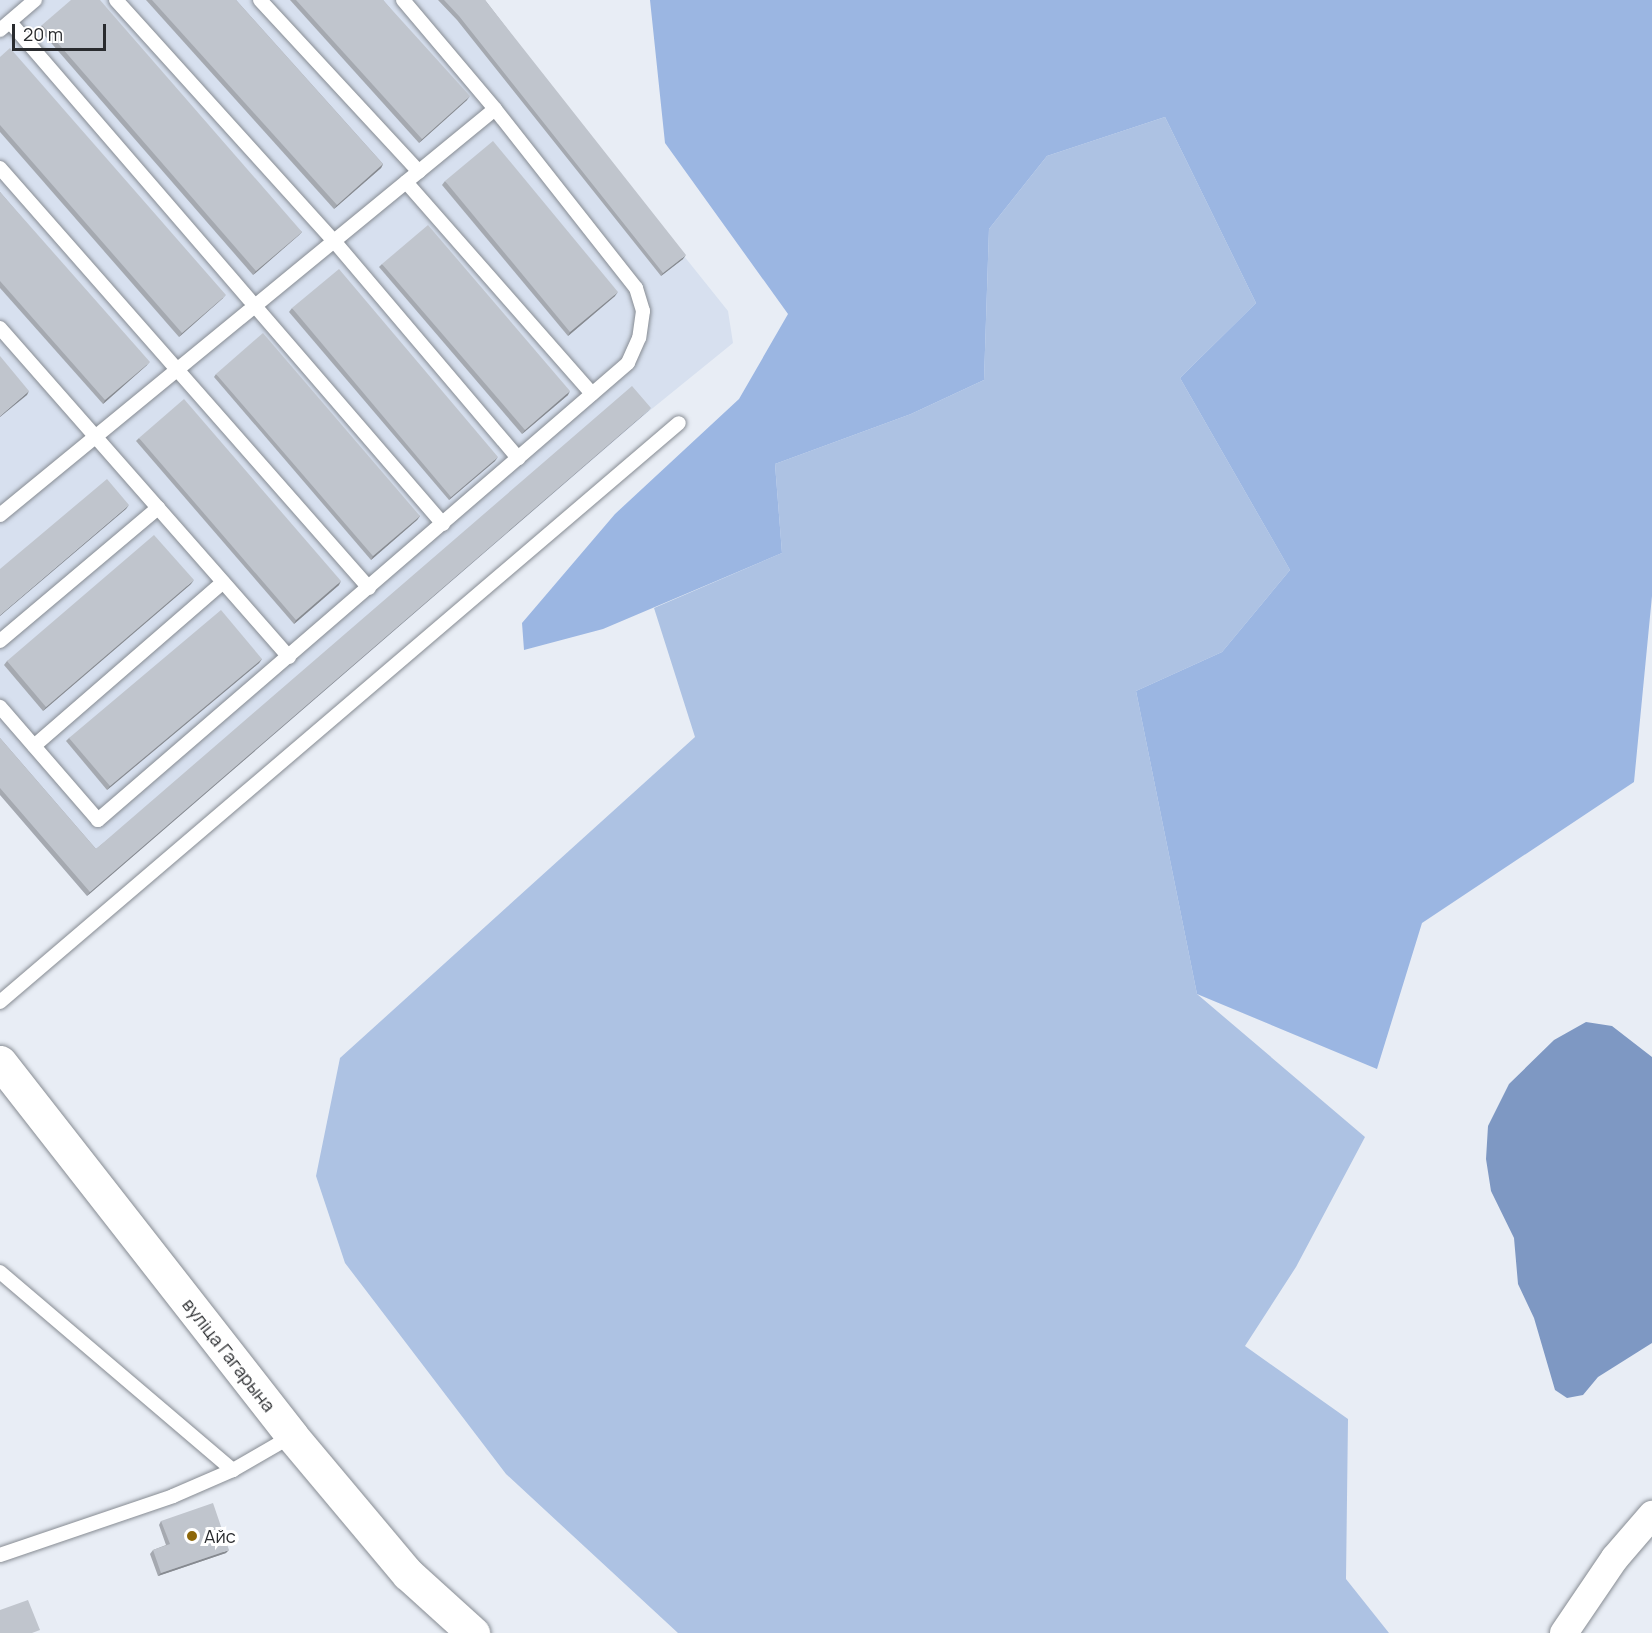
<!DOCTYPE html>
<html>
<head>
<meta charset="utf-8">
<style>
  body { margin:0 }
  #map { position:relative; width:1652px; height:1633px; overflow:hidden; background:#e8edf5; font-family:Manrope,sans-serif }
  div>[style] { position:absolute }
  .built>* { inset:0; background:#d7e0ef }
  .green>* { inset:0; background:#adc2e3 }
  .forest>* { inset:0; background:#9bb6e2 }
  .water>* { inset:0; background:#7e98c3 }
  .roads { filter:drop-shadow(0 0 2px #878c93) drop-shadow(0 0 2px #878c93) }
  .service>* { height:14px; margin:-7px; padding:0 7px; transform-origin:7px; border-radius:7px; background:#fff }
  .minor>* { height:28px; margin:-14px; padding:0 14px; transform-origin:14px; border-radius:14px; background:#fff }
  .secondary>* { height:33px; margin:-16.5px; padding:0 16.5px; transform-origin:16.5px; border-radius:16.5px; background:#fff }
  .wall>* { inset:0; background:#a5a9b0 }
  .shaded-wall>* { inset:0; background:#868a90 }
  .building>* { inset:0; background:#c0c5cd }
  .dots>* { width:16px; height:16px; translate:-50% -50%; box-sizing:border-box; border:3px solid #fff; border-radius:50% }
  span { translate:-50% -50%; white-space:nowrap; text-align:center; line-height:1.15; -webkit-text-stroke:6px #fff; paint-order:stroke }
  .street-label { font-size:18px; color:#292b2e }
  .poi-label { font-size:18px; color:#292b2e }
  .left { translate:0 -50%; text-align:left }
  .scale { position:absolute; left:12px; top:24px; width:94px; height:27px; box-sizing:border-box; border:3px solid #292b2e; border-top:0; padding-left:8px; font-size:18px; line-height:21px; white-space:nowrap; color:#292b2e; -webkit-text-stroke:4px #fff; paint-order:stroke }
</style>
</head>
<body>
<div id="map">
  <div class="built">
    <div style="clip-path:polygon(0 0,479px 0,728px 311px,733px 343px,648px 412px,87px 896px,0 795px)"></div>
  </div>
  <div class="green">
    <div style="clip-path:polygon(1165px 117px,1256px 303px,1180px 378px,1290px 570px,1222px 652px,1136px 691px,1197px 994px,1365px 1137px,1296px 1267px,1245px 1346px,1348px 1419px,1346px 1579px,1389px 1633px,678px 1633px,506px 1474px,345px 1263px,316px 1176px,340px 1058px,695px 737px,654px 608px,782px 553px,775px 464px,911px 414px,984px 380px,989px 229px,1047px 156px)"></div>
  </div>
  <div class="forest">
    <div style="clip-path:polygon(650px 0,1652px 0,1652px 596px,1634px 782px,1422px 923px,1377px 1069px,1197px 994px,1136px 691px,1222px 652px,1290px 570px,1180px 378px,1256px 303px,1165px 117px,1047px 156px,989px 229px,984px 380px,911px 414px,775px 464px,782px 553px,603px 629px,524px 650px,522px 623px,615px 514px,739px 399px,788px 314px,665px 143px)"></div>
  </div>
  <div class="water">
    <div style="clip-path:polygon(1586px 1022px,1612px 1026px,1652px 1057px,1652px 1343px,1598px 1377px,1583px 1395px,1567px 1398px,1555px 1390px,1534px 1318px,1518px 1284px,1514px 1238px,1491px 1191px,1486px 1159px,1488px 1126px,1509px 1084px,1554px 1040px)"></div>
  </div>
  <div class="roads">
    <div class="service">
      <div style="left:116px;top:0;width:325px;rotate:47.9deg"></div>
      <div style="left:334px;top:241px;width:285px;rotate:49.7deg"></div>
      <div style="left:260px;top:0;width:234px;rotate:47.2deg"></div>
      <div style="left:403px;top:0;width:143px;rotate:49.8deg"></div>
      <div style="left:10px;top:22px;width:663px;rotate:49.22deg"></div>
      <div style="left:0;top:30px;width:46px;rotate:-40.6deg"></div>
      <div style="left:0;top:168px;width:559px;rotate:48.7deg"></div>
      <div style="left:406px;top:182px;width:282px;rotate:48.7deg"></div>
      <div style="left:0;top:328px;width:438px;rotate:48.7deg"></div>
      <div style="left:0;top:515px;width:640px;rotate:-39.36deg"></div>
      <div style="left:495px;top:109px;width:228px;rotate:51.8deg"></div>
      <div style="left:636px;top:288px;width:24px;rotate:73deg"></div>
      <div style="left:643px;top:311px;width:27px;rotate:98deg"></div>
      <div style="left:639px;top:338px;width:27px;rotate:114deg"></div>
      <div style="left:628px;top:363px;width:700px;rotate:139.23deg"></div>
      <div style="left:98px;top:820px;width:150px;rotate:-130.9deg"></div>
      <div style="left:0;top:641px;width:207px;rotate:-40.1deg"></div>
      <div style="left:34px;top:746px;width:250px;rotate:-40.9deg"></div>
      <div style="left:0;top:1002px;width:892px;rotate:-40.46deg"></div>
      <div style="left:0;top:1272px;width:306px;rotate:40.4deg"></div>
      <div style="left:0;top:1555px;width:183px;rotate:-18.8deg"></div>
      <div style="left:173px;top:1496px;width:65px;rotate:-23.4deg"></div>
      <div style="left:233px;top:1470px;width:68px;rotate:-30deg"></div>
    </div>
    <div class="minor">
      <div style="left:1564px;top:1633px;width:91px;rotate:-55.8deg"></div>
      <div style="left:1615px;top:1558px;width:57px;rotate:-49.3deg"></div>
    </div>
    <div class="secondary">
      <div style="left:0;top:1062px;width:474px;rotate:52deg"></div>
      <div style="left:292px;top:1436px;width:180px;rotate:50deg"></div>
      <div style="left:408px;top:1574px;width:88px;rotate:42.2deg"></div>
    </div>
  </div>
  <div class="wall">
    <div style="clip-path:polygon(146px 0,236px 0,383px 164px,381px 168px,334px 209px)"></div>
    <div style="clip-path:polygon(290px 0,383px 0,467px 100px,419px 143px)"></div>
    <div style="clip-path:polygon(438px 0,485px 0,683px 259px,661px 276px,457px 20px)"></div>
    <div style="clip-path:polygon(42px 25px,302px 232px,299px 235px,253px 275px,39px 29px)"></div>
    <div style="clip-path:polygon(0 57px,223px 298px,179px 337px,0 132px)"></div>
    <div style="clip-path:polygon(445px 181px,615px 296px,568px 336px,442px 185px)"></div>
    <div style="clip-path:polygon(0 192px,147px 365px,103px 404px,0 288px)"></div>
    <div style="clip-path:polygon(382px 264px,568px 395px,522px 434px,379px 267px)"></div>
    <div style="clip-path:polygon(292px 308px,495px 461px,449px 500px,289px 312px)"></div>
    <div style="clip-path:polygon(216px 374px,420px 516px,417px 520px,371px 560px,214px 377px)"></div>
    <div style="clip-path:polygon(648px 411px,87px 896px,0 795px,0 738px,96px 849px)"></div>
    <div style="clip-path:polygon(139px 438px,339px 585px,294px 624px,136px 441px)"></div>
    <div style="clip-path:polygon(191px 584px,43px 711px,4px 665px,7px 661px)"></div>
    <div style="clip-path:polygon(262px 659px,259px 663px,107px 790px,66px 741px,69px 738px)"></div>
    <div style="clip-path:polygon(161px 1521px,226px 1553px,158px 1576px,150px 1554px,153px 1550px,166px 1545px,159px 1525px)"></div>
  </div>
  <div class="shaded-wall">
    <div style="clip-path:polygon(470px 96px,467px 100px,419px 143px,422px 139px)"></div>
    <div style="clip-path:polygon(383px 164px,381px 168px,334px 209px,337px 205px)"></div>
    <div style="clip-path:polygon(302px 232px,299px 235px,253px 275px,256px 271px)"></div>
    <div style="clip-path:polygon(686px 255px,683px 259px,661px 276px,663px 273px)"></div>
    <div style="clip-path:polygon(618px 292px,615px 296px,568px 336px,570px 332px)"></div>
    <div style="clip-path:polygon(226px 295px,223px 298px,179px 337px,182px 333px)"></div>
    <div style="clip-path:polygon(150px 362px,147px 365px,103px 404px,105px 400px)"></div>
    <div style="clip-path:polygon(29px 391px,27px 395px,0 417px,0 416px)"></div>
    <div style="clip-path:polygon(570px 391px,568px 395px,522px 434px,525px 430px)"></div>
    <div style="clip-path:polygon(651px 408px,648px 411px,87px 896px,90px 892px)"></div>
    <div style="clip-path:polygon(498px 457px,495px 461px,449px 500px,451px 497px)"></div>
    <div style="clip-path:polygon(129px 505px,126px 509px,0 616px,0 615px)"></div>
    <div style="clip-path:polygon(420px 516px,417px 520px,371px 560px,373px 556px)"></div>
    <div style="clip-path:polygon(194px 580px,191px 584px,43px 711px,46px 707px)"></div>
    <div style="clip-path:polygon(341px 581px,339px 585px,294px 624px,296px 620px)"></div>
    <div style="clip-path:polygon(262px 659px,259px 663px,107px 790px,110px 786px)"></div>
    <div style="clip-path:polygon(229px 1550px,226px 1553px,158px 1576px,161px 1573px)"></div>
  </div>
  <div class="building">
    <div style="clip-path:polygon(71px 0,100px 0,302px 232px,256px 271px,42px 25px)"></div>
    <div style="clip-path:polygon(152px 0,236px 0,383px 164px,337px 205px)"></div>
    <div style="clip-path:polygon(296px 0,383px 0,470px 96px,422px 139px)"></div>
    <div style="clip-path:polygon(444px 0,485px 0,686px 255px,663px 273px,459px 16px)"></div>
    <div style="clip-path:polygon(10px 48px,226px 295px,182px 333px,0 125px,0 57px)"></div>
    <div style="clip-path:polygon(493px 141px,618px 292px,570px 332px,445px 181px)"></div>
    <div style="clip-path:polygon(0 192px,150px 362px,105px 400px,0 281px)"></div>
    <div style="clip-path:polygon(428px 225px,570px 391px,525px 430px,382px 264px)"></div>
    <div style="clip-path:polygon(339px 269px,498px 457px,451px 497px,292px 308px)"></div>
    <div style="clip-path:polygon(263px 333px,420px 516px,373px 556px,216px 374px)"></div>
    <div style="clip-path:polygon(0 356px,29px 391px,0 416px)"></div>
    <div style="clip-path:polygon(632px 386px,651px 408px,90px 892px,0 788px,0 738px,96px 849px)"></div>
    <div style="clip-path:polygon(184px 399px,341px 581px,296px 620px,139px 438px)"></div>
    <div style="clip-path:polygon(107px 479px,129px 505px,0 615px,0 569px)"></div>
    <div style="clip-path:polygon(154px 535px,194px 580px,46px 707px,7px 661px)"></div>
    <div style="clip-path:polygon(221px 610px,262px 659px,110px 786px,69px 738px)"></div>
    <div style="clip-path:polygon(213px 1503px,229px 1550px,161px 1573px,153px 1550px,170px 1544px,161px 1521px)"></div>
    <div style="clip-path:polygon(28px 1600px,40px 1630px,32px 1633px,0 1633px,0 1610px)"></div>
  </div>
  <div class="dots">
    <div style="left:192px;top:1536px;background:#8d6709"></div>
  </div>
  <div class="street-label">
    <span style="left:229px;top:1355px;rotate:52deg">вуліца Гагарына</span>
  </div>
  <div class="poi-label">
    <span class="left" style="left:204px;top:1536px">Айс</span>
  </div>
  <div class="scale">20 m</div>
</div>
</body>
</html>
